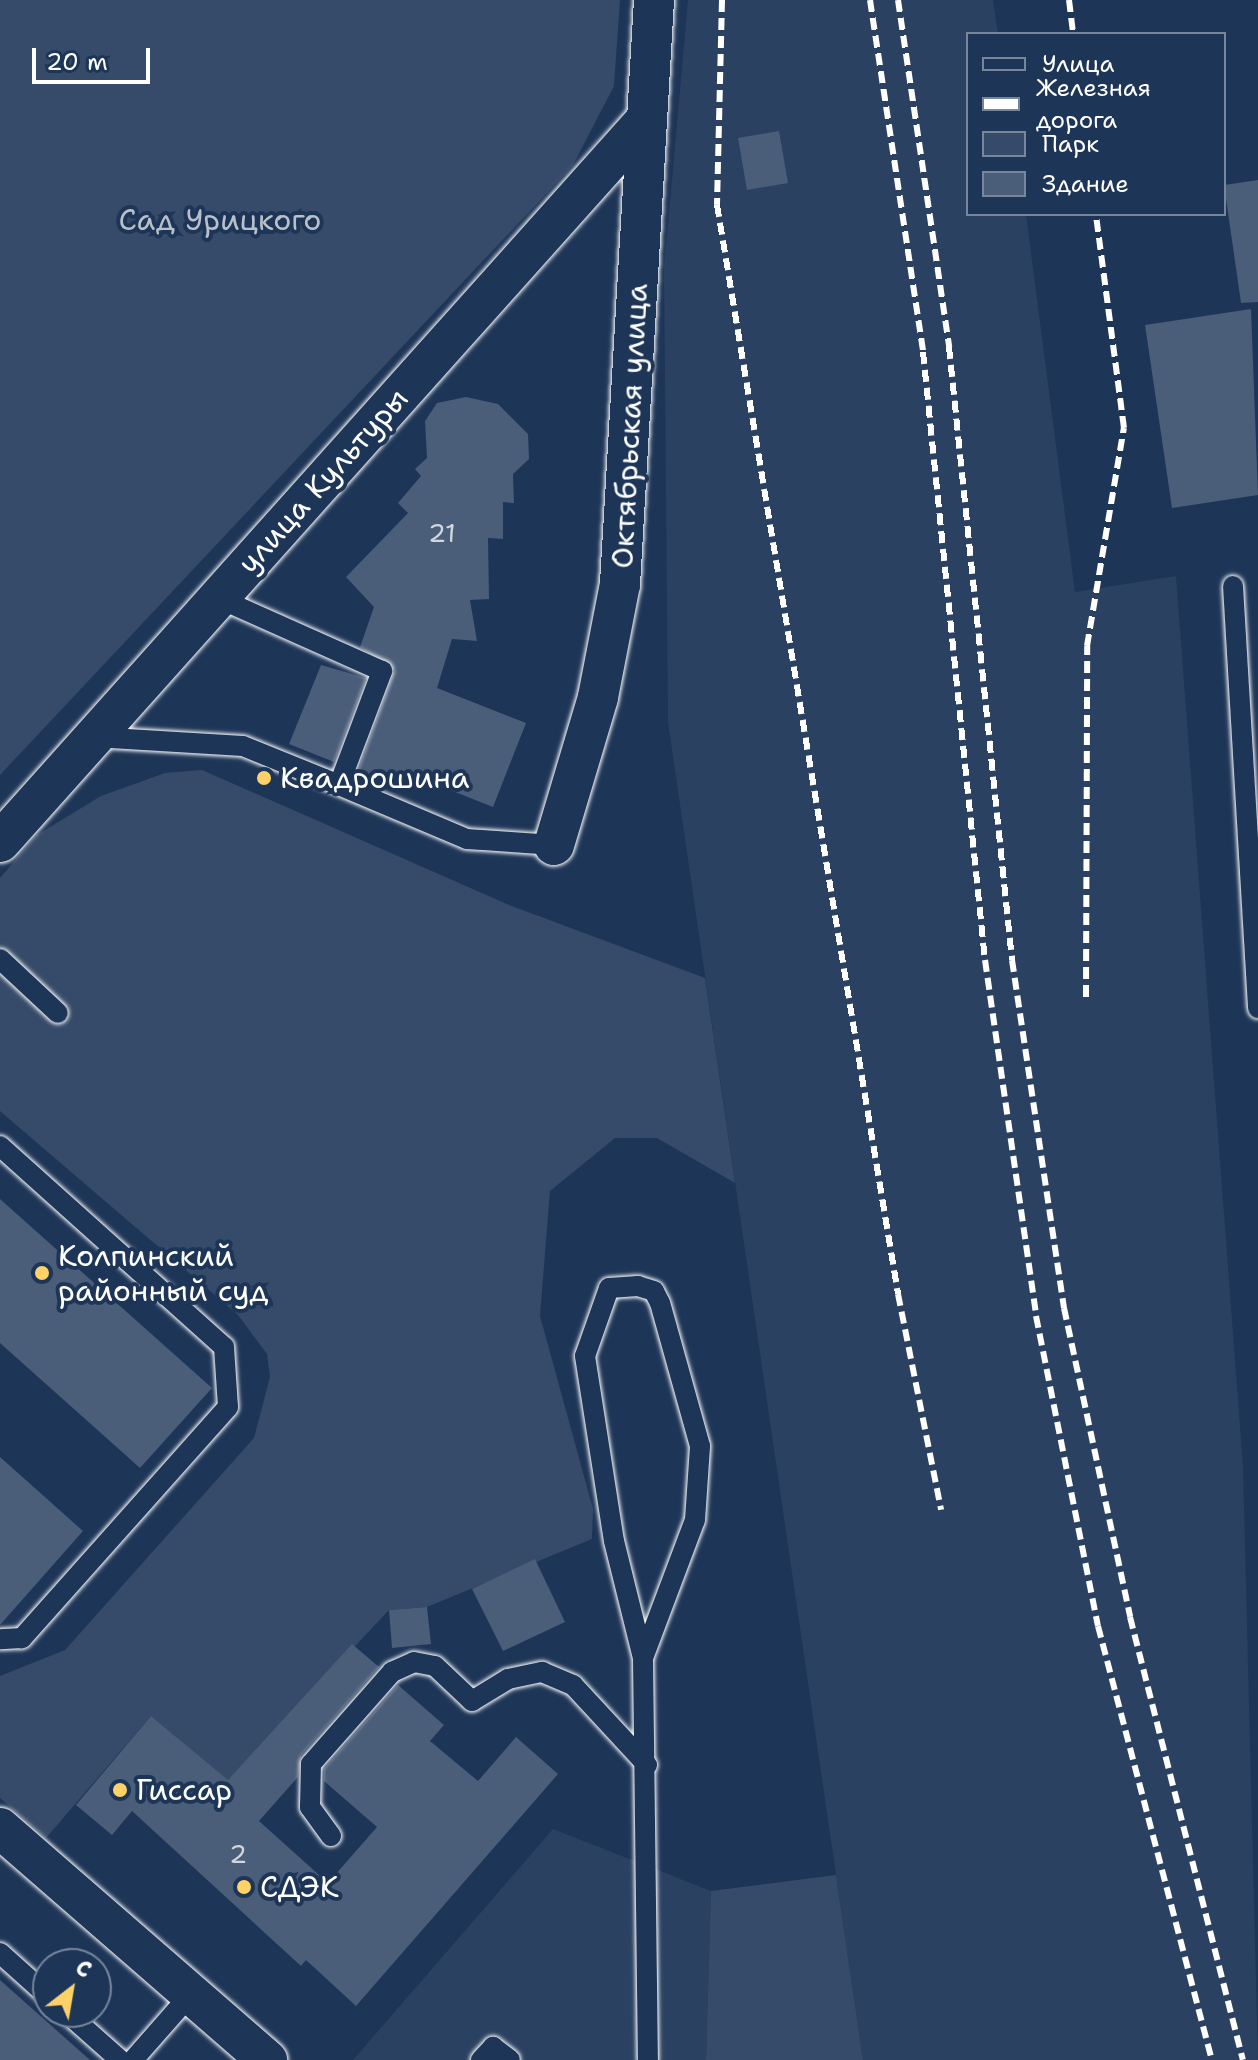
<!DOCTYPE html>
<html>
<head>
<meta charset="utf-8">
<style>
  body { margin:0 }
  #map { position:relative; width:1258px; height:2060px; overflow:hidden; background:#1d3557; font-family:"Shantell Sans",sans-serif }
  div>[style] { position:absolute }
  .built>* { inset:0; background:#2a4161 }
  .green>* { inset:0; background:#364b69 }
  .building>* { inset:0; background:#4a5d79 }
  .roads { filter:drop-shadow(0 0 2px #fff) drop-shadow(0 0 2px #fff) }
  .lane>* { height:20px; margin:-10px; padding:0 10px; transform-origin:10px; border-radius:10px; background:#1d3557 }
  .street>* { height:40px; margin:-20px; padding:0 20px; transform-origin:20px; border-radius:20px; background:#1d3557 }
  .rail>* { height:6px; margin-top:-3px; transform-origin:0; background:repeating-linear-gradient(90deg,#fff 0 12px,transparent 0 18px) }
  .dots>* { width:22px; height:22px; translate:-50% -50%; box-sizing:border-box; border:4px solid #1d3557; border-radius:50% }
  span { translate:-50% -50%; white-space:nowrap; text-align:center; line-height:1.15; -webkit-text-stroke:8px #1d3557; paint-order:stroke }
  .number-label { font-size:26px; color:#d2d6de }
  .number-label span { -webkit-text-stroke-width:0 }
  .park-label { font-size:30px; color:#b9c0ca }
  .street-label { font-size:30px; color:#fff }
  .poi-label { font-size:30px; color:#fff }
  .left { translate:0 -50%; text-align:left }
  .legend { position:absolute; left:966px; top:32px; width:260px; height:184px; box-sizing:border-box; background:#1d3557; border:2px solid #77869a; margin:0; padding:10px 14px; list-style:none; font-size:24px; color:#fff }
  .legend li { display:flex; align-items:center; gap:16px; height:40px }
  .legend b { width:40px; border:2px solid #77869a }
  .north { position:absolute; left:32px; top:1948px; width:80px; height:80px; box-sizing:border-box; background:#1d3557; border:2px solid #77869a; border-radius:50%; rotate:31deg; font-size:22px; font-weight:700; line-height:32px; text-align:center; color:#fff }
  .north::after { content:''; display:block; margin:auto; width:28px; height:36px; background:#ffd166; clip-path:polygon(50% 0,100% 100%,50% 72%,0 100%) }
  .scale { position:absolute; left:32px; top:48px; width:118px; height:36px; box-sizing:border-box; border:4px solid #fff; border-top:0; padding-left:10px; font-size:24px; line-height:28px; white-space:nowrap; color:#fff; -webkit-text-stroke:6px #1d3557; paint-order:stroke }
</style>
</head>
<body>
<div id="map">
  <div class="built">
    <div style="clip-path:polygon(688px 0,993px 0,998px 34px,968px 34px,968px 214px,1026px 214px,1075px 592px,1176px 576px,1243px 1466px,1258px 2060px,863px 2060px,668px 722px,664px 270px)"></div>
    <div style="clip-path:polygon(553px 1829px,711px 1891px,706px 2060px,353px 2060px)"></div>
  </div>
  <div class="green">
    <div style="clip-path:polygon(0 0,620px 0,614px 86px,573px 165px,0 775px)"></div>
    <div style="clip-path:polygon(202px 770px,509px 905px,705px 978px,735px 1183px,657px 1138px,615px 1138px,550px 1191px,540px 1316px,593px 1509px,592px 1539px,427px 1607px,389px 1610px,203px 1808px,164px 1774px,187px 1746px,151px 1716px,46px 1838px,0 1798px,0 1676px,65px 1650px,254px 1438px,270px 1377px,267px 1354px,238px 1315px,0 1111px,0 878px,37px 835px,101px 796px,165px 773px)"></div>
    <div style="clip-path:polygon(836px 1875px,863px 2060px,706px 2060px,711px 1891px)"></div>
  </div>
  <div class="building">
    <div style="clip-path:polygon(779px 131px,788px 183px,747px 190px,738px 138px)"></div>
    <div style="clip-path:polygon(1258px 180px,1258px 302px,1241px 303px,1224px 185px)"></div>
    <div style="clip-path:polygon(1251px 309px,1258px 495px,1172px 508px,1145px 325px)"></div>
    <div style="clip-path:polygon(466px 397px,498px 404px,528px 434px,529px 459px,513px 474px,514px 503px,503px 502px,503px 539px,488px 538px,489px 599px,470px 600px,477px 641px,452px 639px,437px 688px,526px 723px,493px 807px,402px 771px,396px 786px,358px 771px,395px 670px,360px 647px,374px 607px,346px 577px,408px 513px,398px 503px,421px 476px,415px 469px,427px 458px,425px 421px,437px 403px)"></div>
    <div style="clip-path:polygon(321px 665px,366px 678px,334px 762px,289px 744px)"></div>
    <div style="clip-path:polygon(0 1199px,212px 1388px,140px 1468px,0 1343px)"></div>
    <div style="clip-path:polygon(0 1457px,83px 1531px,0 1625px)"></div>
    <div style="clip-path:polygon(535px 1559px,565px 1622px,503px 1651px,472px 1589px)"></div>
    <div style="clip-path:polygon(427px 1607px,431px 1644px,392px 1648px,389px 1610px)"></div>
    <div style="clip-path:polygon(352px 1644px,379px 1667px,301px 1755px,298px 1777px,259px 1821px,328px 1883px,377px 1827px,324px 1781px,324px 1769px,398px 1685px,444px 1725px,430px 1741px,478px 1781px,516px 1737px,558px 1774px,356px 2006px,306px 1960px,301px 1966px,132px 1811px,112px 1835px,76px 1805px,151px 1716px,228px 1780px)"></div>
    <div style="clip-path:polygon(0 1980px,90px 2060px,0 2060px)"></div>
  </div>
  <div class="roads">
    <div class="lane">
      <div style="left:1233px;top:586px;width:423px;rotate:86.6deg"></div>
      <div style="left:94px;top:737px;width:149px;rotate:3.5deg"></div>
      <div style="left:243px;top:746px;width:104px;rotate:22.1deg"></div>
      <div style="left:339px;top:785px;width:122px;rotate:-69.3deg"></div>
      <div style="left:382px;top:671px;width:180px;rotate:-156deg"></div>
      <div style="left:339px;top:785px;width:139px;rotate:22.9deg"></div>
      <div style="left:467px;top:839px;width:87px;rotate:3.9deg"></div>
      <div style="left:0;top:959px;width:79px;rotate:43deg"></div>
      <div style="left:0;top:1146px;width:301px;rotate:41.9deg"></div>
      <div style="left:224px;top:1347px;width:60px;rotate:86.2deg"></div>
      <div style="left:228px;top:1407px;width:310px;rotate:131.7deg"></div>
      <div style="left:22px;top:1638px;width:22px;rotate:177deg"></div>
      <div style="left:643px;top:1658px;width:147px;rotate:-69.4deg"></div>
      <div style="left:695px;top:1520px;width:74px;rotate:-86.1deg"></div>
      <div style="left:700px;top:1446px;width:148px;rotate:-105.6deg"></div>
      <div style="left:660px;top:1303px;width:13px;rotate:-117deg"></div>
      <div style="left:654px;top:1291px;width:17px;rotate:-163deg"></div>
      <div style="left:638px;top:1286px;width:29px;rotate:176deg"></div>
      <div style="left:609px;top:1288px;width:72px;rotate:109.4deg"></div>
      <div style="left:585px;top:1356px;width:187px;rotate:81.1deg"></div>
      <div style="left:614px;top:1541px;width:121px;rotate:76.1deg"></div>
      <div style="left:643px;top:1658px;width:402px;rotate:89.3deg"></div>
      <div style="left:331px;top:1836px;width:36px;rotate:-126deg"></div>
      <div style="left:310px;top:1807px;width:43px;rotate:-88.7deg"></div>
      <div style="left:311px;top:1764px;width:123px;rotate:-48.6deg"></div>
      <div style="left:392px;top:1672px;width:24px;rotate:-24deg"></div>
      <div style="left:414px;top:1662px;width:21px;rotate:11deg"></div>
      <div style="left:435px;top:1666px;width:51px;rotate:43.4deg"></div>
      <div style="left:472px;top:1701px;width:42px;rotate:-31.4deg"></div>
      <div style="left:508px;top:1679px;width:35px;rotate:-12deg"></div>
      <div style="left:542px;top:1672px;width:34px;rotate:23deg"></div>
      <div style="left:573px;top:1685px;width:109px;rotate:47.2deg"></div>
      <div style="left:0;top:1953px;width:64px;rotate:41.9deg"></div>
      <div style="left:66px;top:2012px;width:72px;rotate:41.6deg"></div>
      <div style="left:133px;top:2060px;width:88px;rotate:-48.7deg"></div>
      <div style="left:481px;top:2060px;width:18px;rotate:-47deg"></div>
      <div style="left:493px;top:2047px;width:21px;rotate:37deg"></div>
    </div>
    <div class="street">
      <div style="left:0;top:842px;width:969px;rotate:-48.18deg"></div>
      <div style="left:554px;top:845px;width:154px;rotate:-73.4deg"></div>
      <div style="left:598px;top:697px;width:115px;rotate:-79deg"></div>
      <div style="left:620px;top:584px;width:585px;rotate:-86.67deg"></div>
      <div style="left:0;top:1828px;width:354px;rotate:41deg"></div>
    </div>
  </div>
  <div class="rail">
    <div style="left:722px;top:0;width:205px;rotate:91.4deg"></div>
    <div style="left:717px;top:205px;width:1104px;rotate:80.56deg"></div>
    <div style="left:898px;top:1294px;width:220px;rotate:78.7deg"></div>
    <div style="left:870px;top:0;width:356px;rotate:81.4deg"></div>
    <div style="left:923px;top:352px;width:611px;rotate:84.18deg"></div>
    <div style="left:985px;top:960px;width:360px;rotate:81.8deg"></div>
    <div style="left:1036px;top:1316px;width:316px;rotate:78.7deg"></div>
    <div style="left:1098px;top:1626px;width:449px;rotate:75.3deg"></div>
    <div style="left:898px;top:0;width:351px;rotate:81.6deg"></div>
    <div style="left:949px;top:347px;width:616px;rotate:84.13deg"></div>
    <div style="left:1012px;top:960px;width:352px;rotate:81.5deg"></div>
    <div style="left:1064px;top:1308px;width:316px;rotate:77.9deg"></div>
    <div style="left:1130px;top:1617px;width:457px;rotate:75.7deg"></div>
    <div style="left:1069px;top:0;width:34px;rotate:83deg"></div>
    <div style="left:1086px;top:997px;width:351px;rotate:-89.8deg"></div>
    <div style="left:1087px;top:646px;width:221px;rotate:-80.4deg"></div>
    <div style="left:1124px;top:428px;width:216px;rotate:-97.5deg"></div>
  </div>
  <div class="dots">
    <div style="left:264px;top:778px;background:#ffd166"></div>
    <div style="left:42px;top:1273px;background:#ffd166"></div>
    <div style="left:120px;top:1790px;background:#ffd166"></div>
    <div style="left:244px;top:1887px;background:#ffd166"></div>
  </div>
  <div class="number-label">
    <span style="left:442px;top:533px">21</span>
    <span style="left:238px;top:1854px">2</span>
  </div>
  <div class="park-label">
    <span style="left:220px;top:220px">Сад Урицкого</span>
  </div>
  <div class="street-label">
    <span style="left:630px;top:426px;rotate:-87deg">Октябрьская улица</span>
    <span style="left:323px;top:481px;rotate:-48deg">улица Культуры</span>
  </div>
  <div class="poi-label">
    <span class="left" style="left:280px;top:778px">Квадрошина</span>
    <span class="left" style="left:58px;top:1273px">Колпинский<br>районный суд</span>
    <span class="left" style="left:136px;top:1790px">Гиссар</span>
    <span class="left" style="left:260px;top:1887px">СДЭК</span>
  </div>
  <ul class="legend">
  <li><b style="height:10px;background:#1d3557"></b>Улица</li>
  <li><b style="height:10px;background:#fff"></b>Железная дорога</li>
  <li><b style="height:22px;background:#364b69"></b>Парк</li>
  <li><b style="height:22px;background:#4a5d79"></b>Здание</li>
  </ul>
  <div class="north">С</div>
  <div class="scale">20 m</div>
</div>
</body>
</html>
